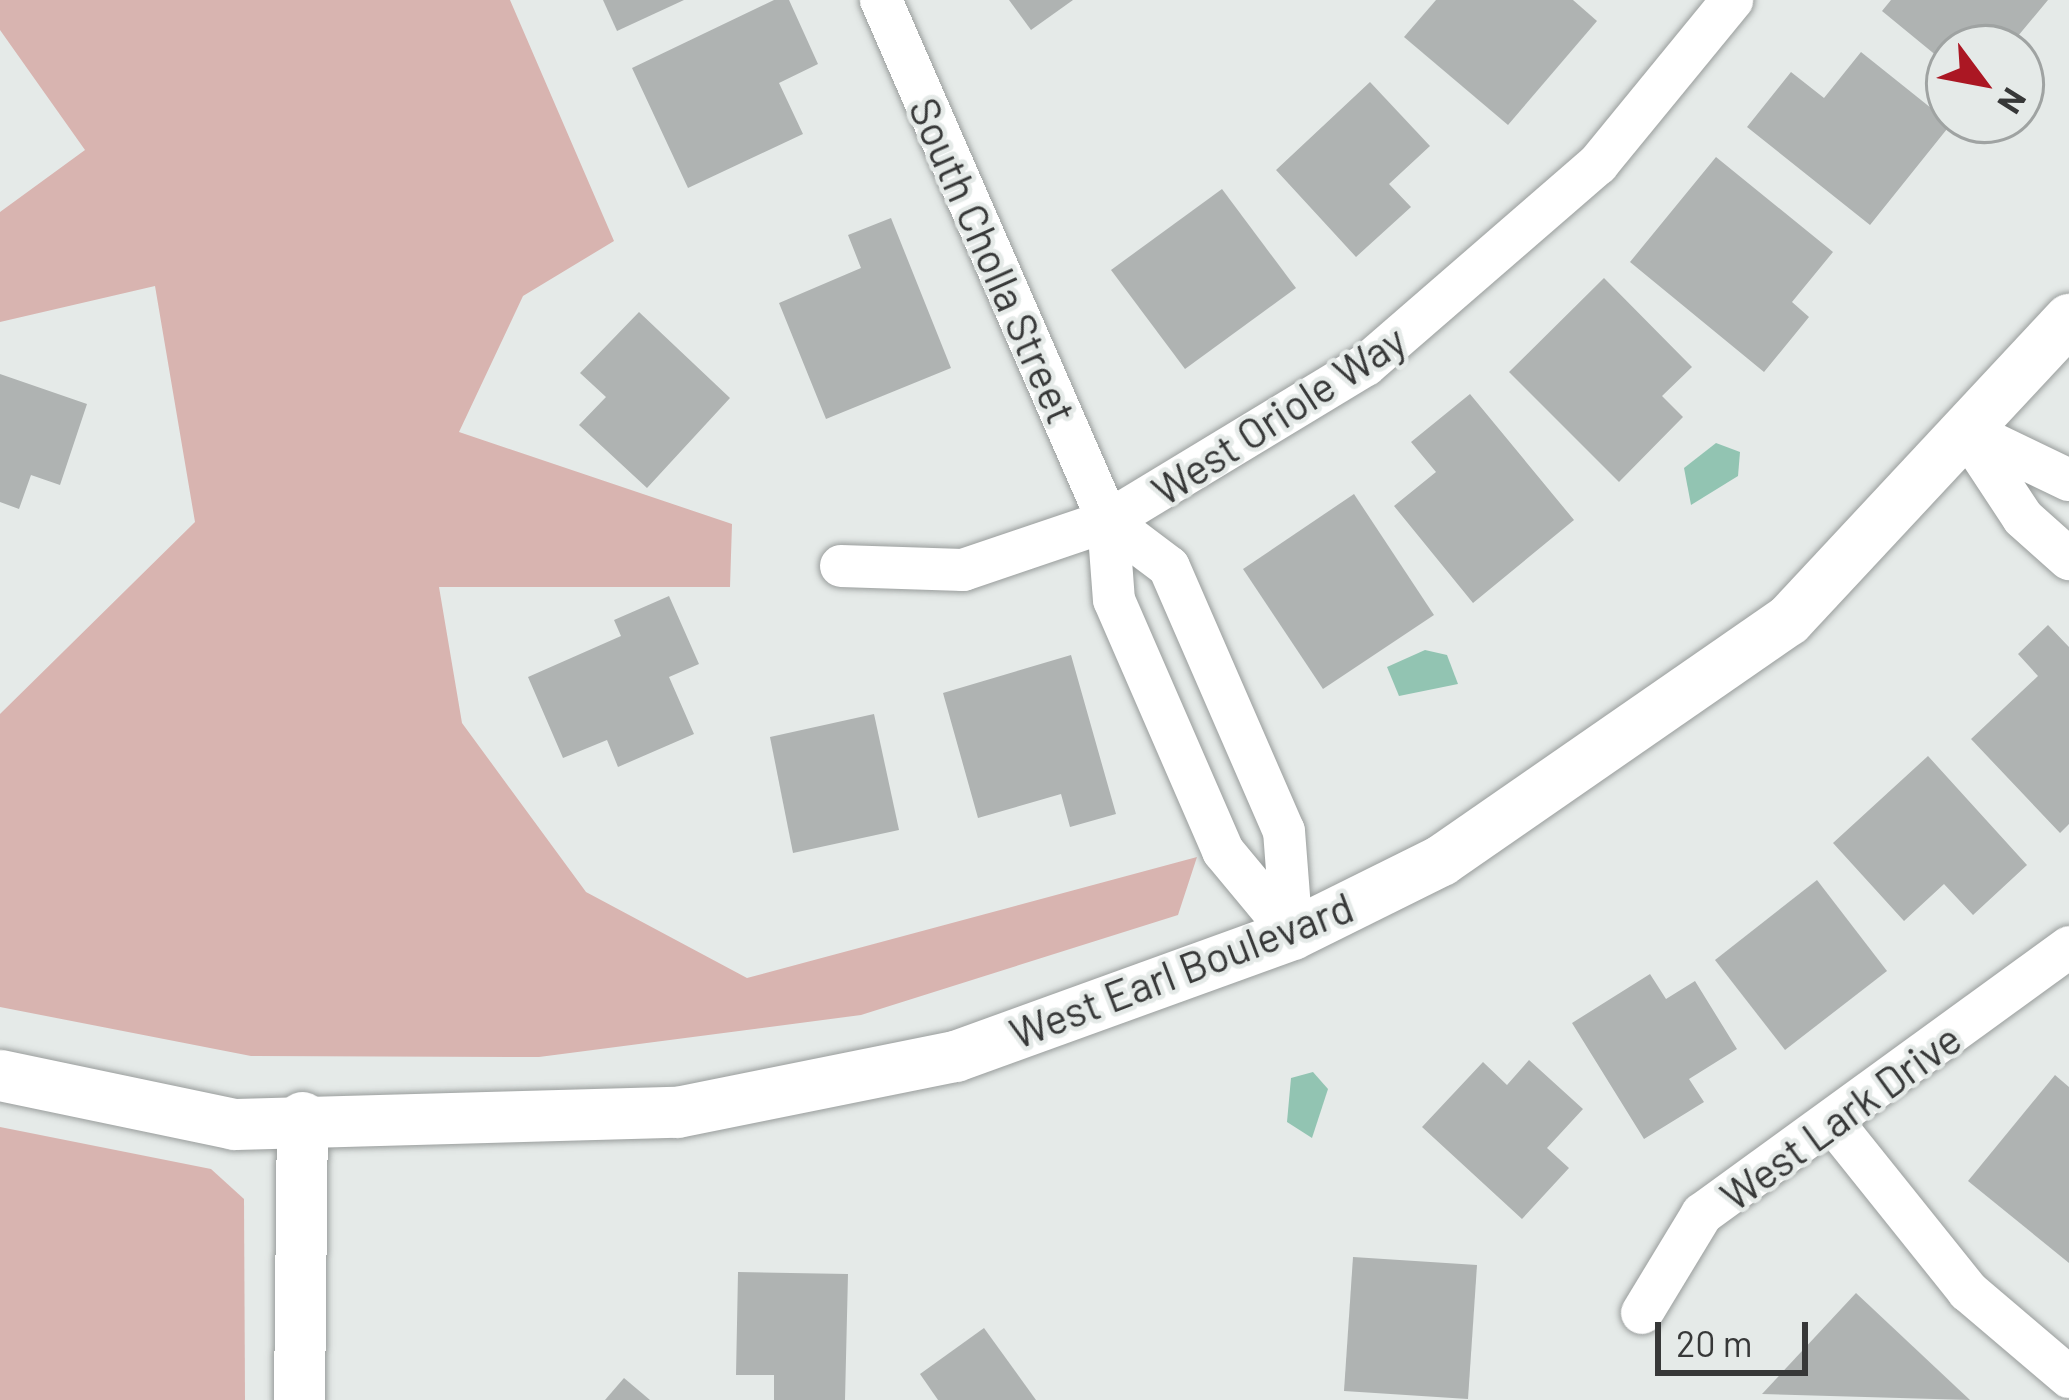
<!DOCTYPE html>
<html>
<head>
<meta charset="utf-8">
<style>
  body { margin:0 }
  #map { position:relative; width:2069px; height:1400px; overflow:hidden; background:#e5eae8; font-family:Barlow,sans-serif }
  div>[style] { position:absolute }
  .green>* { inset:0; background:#d8b4b0 }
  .water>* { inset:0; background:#92c4b2 }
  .building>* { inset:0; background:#afb3b2 }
  .roads { filter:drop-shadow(0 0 3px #999d9c) drop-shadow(0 0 3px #999d9c) }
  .minor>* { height:42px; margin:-21px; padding:0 21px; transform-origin:21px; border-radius:21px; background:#fff }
  .tertiary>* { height:51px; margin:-25.5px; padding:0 25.5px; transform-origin:25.5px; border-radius:25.5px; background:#fff }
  span { translate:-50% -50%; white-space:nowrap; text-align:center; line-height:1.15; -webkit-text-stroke:9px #e5eae8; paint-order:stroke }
  .street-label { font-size:42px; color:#373838 }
  .north { position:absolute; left:1925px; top:24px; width:120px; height:120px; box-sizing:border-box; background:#e5eae8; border:3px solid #9fa3a2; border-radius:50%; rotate:122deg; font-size:33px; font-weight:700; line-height:48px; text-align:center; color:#373838 }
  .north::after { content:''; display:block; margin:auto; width:42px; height:54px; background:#ab1723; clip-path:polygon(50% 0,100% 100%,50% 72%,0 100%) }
  .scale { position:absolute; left:1655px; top:1322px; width:153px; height:54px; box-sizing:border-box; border:6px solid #373838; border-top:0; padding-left:15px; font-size:36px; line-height:42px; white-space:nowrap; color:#373838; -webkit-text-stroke:9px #e5eae8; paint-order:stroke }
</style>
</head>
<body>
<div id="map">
  <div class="green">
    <div style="clip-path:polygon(0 0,510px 0,614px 241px,523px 296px,459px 432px,732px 524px,730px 587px,439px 587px,462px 723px,586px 892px,747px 978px,1197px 857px,1178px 915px,861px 1015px,539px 1057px,251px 1056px,0 1007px,0 714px,195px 522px,155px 286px,0 322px,0 212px,85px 150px,0 30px)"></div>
    <div style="clip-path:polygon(0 1127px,211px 1169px,244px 1199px,245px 1400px,0 1400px)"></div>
  </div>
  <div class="water">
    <div style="clip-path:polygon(1716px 443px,1740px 452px,1738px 476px,1691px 505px,1684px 468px)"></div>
    <div style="clip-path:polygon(1425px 650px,1447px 655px,1458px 684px,1399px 696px,1387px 667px)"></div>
    <div style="clip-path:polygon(1313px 1072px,1328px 1089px,1312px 1138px,1287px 1122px,1291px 1078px)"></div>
  </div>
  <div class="building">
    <div style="clip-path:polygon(603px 0,684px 0,617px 31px)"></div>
    <div style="clip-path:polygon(774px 0,789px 0,818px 64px,779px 83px,803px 134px,688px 188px,632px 68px)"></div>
    <div style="clip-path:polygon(1009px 0,1073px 0,1031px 30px)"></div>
    <div style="clip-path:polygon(1436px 0,1573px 0,1597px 21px,1508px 125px,1404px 37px)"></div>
    <div style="clip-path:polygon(1891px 0,2048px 0,2008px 48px,1949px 48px,1949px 66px,1882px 11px)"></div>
    <div style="clip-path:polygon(1861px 52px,1951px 124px,1870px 225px,1747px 127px,1791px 72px,1824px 98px)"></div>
    <div style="clip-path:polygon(1370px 82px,1430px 146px,1389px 184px,1411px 207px,1356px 257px,1276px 170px)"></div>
    <div style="clip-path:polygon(1716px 157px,1833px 252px,1792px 302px,1809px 317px,1764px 372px,1630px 262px)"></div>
    <div style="clip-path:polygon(1222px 189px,1296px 288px,1185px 369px,1111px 270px)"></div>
    <div style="clip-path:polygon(891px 218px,951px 368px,826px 419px,779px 303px,861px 268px,848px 235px)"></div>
    <div style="clip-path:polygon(1604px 278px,1692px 367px,1662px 396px,1683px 417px,1619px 482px,1509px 372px)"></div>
    <div style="clip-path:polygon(639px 312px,730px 398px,647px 488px,579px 425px,606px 397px,580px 373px)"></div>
    <div style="clip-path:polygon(0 374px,87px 404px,60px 485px,31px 475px,19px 509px,0 502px)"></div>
    <div style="clip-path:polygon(1470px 394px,1574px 520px,1473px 603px,1394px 506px,1436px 472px,1411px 442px)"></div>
    <div style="clip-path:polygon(1354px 494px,1434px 615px,1323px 689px,1243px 569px)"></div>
    <div style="clip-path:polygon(669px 596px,699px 664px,669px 677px,694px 734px,618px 767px,607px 740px,563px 758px,528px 677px,621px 636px,614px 620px)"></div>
    <div style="clip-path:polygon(2048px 625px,2069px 647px,2069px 824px,2060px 833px,1971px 739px,2038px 676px,2018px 654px)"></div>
    <div style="clip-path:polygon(1071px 655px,1116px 814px,1070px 827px,1061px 794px,978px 818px,943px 693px)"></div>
    <div style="clip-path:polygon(874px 714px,899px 830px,793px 853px,770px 737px)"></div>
    <div style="clip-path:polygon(1928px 756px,2027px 865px,1973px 915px,1944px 884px,1904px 921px,1833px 843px)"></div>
    <div style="clip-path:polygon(1817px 880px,1887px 971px,1785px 1050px,1715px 960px)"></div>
    <div style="clip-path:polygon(1650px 974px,1666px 999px,1695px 981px,1737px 1049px,1689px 1079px,1704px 1102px,1644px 1139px,1572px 1023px)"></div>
    <div style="clip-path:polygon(1529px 1060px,1583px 1109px,1547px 1148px,1569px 1168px,1522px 1219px,1422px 1127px,1483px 1062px,1507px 1085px)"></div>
    <div style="clip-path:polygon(2055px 1075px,2069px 1087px,2069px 1263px,1968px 1181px)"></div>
    <div style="clip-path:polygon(1353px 1257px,1477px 1265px,1468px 1399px,1344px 1391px)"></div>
    <div style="clip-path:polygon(738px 1272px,848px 1274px,845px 1400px,774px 1400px,774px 1375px,736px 1375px)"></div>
    <div style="clip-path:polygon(1856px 1293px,1970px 1400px,1762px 1394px)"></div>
    <div style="clip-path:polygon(984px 1328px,1036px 1400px,938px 1400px,920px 1374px)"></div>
    <div style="clip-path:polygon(624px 1378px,650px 1400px,605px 1400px)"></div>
  </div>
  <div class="roads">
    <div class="minor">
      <div style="left:881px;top:0;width:568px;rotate:66.46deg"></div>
      <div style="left:1108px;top:521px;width:79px;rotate:85.7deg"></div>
      <div style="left:1114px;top:600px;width:274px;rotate:66.5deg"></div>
      <div style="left:1223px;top:851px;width:108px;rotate:50.3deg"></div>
      <div style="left:1965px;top:430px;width:105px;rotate:56.6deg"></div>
      <div style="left:2023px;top:518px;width:62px;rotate:41.7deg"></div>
      <div style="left:1967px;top:431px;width:113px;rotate:25.7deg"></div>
      <div style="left:1108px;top:521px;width:76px;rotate:37deg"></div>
      <div style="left:1169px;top:567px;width:288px;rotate:66.5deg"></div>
      <div style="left:1284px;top:831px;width:103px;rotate:85.6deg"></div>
      <div style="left:841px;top:566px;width:122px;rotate:1.9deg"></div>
      <div style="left:963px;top:570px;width:153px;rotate:-18.7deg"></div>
      <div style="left:1108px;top:521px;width:301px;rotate:-31.2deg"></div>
      <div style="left:1366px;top:365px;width:307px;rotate:-40.9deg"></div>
      <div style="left:1598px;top:164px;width:212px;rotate:-50.7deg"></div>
      <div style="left:1835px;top:1125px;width:213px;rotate:51.3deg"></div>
      <div style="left:1968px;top:1291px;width:133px;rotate:40.4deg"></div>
      <div style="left:1642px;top:1313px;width:116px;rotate:-58.8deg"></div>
      <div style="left:1702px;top:1214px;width:454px;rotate:-36deg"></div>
    </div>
    <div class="tertiary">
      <div style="left:0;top:1075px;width:239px;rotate:11.8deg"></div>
      <div style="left:234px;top:1124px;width:443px;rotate:-1.6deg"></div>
      <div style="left:677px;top:1112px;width:284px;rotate:-11.4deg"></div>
      <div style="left:955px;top:1056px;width:358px;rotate:-19.9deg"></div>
      <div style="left:1292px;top:934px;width:166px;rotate:-26.4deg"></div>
      <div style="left:1441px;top:860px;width:422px;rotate:-34.7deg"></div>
      <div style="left:1788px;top:620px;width:412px;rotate:-47deg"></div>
      <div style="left:299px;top:1400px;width:283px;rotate:-89.4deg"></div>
    </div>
  </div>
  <div class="street-label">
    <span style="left:994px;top:260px;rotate:66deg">South Cholla Street</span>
    <span style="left:1278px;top:414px;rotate:-33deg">West Oriole Way</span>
    <span style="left:1181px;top:969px;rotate:-21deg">West Earl Boulevard</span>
    <span style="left:1840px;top:1116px;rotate:-36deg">West Lark Drive</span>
  </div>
  <div class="north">N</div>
  <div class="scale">20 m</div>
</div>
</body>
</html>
